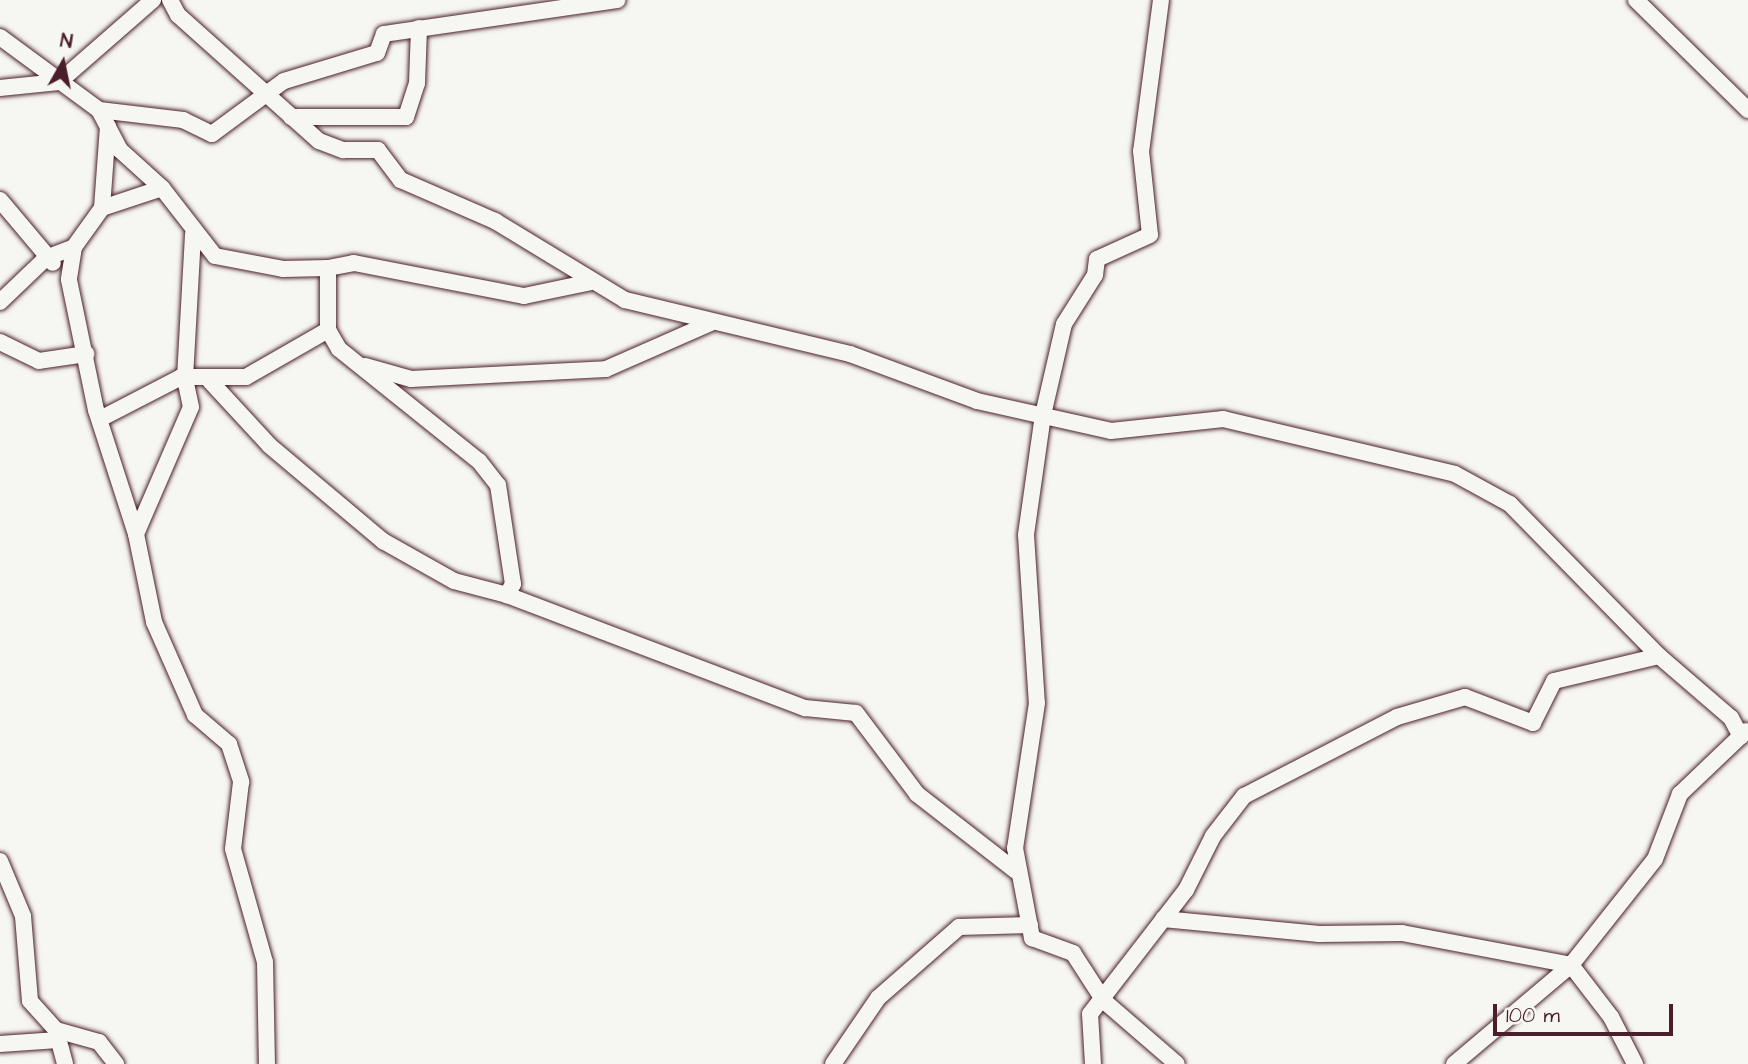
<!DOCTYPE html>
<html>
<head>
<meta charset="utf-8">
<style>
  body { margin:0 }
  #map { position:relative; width:1748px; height:1064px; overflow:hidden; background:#f6f6f2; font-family:"Architects Daughter",sans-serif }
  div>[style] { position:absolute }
  .roads { filter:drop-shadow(0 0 2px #4a1f2b) drop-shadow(0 0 2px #4a1f2b) }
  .minor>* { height:16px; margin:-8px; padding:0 8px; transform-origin:8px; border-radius:8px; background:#f6f6f2 }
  span { translate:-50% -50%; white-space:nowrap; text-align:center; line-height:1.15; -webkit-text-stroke:5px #f6f6f2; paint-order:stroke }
  .north { position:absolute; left:28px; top:28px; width:70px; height:70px; -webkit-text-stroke:5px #f6f6f2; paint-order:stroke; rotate:9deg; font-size:19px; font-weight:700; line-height:28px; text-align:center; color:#4a1f2b }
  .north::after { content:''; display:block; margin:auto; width:24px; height:32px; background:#4a1f2b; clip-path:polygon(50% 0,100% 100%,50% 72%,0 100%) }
  .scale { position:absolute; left:1493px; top:1004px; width:180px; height:32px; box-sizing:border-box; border:4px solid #4a1f2b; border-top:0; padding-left:9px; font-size:21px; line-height:24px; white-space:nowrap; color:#4a1f2b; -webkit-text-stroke:5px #f6f6f2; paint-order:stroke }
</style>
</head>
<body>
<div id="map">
  <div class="roads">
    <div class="minor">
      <div style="left:170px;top:0;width:17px;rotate:62deg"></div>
      <div style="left:178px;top:15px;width:189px;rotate:41.8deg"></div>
      <div style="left:319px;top:141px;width:26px;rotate:21deg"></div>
      <div style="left:343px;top:150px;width:35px"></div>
      <div style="left:378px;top:150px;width:38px;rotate:53deg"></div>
      <div style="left:401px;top:180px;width:103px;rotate:23.6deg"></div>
      <div style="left:495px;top:221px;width:152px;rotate:31.3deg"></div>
      <div style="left:625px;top:300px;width:231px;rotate:13.5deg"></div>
      <div style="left:850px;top:354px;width:135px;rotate:20.3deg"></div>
      <div style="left:977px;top:401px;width:137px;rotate:12.6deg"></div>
      <div style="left:1111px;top:431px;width:113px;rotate:-6.1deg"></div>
      <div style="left:1223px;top:419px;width:238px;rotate:13.3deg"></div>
      <div style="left:1455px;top:474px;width:63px;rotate:28.6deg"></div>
      <div style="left:1510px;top:504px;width:213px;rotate:45.6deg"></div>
      <div style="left:1659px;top:656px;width:95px;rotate:40.7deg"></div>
      <div style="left:1731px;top:718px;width:21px;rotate:62deg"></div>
      <div style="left:1161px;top:0;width:152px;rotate:97.5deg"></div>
      <div style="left:1141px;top:151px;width:84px;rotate:83.9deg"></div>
      <div style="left:1150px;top:235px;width:58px;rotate:155.6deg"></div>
      <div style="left:1097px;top:259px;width:16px;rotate:97deg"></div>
      <div style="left:1095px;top:275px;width:58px;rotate:122.3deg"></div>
      <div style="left:1064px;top:324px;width:93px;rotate:103deg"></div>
      <div style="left:1043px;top:415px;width:121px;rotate:98.1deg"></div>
      <div style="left:1026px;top:535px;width:168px;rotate:86.3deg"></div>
      <div style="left:1037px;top:703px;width:147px;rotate:98.6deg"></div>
      <div style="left:1015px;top:848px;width:92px;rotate:79.3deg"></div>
      <div style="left:1032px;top:938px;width:44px;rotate:20.1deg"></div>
      <div style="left:1073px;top:953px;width:57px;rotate:57.1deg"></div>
      <div style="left:1104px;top:1001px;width:96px;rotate:40.8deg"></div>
      <div style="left:1636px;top:0;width:157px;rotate:44.5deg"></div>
      <div style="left:0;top:37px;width:123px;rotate:36.4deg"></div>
      <div style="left:99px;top:110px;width:45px;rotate:62.3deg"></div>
      <div style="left:120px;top:150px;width:57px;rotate:42.1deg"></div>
      <div style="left:162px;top:188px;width:86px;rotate:52.1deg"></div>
      <div style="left:215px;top:256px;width:69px;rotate:10.8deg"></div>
      <div style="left:283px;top:269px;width:45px;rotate:-1.3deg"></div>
      <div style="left:328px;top:268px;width:62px;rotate:90deg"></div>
      <div style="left:328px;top:330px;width:22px;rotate:60deg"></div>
      <div style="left:339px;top:349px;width:179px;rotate:38.7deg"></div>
      <div style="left:479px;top:461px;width:31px;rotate:52deg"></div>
      <div style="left:498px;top:485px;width:100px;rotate:81.4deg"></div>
      <div style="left:513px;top:584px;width:13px;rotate:119deg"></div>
      <div style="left:507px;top:595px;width:319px;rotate:20.8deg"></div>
      <div style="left:805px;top:708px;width:51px;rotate:5.6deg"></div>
      <div style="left:856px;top:713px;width:101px;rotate:53deg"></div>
      <div style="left:917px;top:794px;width:125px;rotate:37.9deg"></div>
      <div style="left:0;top:88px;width:59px;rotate:-5.8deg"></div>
      <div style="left:59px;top:82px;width:125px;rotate:-41.1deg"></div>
      <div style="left:99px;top:110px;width:85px;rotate:6.8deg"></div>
      <div style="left:183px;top:120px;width:32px;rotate:26deg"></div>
      <div style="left:212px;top:134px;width:89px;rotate:-36.4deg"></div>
      <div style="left:284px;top:81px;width:97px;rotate:-16.8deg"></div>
      <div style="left:377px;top:53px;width:20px;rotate:-70deg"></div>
      <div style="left:384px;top:34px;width:236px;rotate:-8.3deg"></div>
      <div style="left:291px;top:117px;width:115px"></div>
      <div style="left:406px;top:117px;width:36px;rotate:-72deg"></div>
      <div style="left:417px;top:83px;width:55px;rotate:-87.9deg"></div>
      <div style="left:0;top:200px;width:82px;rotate:49.9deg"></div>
      <div style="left:102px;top:208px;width:63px;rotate:-18.4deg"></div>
      <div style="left:74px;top:247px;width:33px;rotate:99deg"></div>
      <div style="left:69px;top:280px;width:133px;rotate:78.3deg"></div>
      <div style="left:96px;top:410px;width:130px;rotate:72.1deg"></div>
      <div style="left:136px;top:534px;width:90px;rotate:78.4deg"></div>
      <div style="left:154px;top:622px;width:102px;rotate:66.2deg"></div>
      <div style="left:195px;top:715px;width:45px;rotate:40.5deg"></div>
      <div style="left:229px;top:744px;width:40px;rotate:72deg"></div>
      <div style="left:241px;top:782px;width:67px;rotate:96.8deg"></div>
      <div style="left:233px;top:849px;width:117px;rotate:74.2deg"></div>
      <div style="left:265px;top:962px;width:102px;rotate:88.9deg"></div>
      <div style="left:328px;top:268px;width:26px;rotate:-11deg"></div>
      <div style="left:354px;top:263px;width:173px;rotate:11deg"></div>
      <div style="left:524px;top:296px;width:68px;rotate:-11.8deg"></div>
      <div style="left:0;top:302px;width:64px;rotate:-43.7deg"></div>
      <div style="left:46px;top:258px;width:30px;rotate:-21deg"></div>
      <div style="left:74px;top:247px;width:48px;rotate:-54.3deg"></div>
      <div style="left:102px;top:208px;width:82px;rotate:-85.8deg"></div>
      <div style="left:0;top:342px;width:43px;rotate:26deg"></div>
      <div style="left:39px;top:361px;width:48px;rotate:-8.5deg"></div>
      <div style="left:365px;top:366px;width:48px;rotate:15.8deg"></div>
      <div style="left:411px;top:379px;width:195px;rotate:-2.9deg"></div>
      <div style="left:606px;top:369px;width:115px;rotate:-23.7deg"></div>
      <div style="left:210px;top:381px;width:88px;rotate:47.3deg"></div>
      <div style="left:270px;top:446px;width:148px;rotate:40.1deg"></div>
      <div style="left:383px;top:541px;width:81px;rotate:29.4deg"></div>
      <div style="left:454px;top:581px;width:55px;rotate:14.8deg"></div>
      <div style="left:102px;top:418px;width:89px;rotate:-27.4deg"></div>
      <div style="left:181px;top:377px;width:65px"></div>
      <div style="left:246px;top:377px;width:95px;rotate:-29.8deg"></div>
      <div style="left:136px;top:534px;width:138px;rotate:-66.6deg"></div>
      <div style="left:191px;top:407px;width:30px;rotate:-102deg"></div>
      <div style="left:185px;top:378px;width:144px;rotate:-86.8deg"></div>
      <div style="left:0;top:861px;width:60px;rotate:67.3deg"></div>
      <div style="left:23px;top:916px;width:85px;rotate:85.3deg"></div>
      <div style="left:30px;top:1001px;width:39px;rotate:48deg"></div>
      <div style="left:56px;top:1030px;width:45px;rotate:15.6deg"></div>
      <div style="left:99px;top:1042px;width:28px;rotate:52deg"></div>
      <div style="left:1163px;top:919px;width:157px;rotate:5.5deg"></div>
      <div style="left:1319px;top:934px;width:83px;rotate:-0.7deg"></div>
      <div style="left:1402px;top:933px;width:172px;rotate:10.7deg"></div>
      <div style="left:1571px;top:965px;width:66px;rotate:52.4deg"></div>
      <div style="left:1611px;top:1017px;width:53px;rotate:62.9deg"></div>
      <div style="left:56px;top:1030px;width:35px;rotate:75deg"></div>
      <div style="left:0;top:1044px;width:58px;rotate:-3.9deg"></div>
      <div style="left:833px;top:1064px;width:80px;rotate:-55.7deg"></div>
      <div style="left:878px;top:998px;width:108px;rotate:-41.2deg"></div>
      <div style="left:959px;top:927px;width:71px;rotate:-1.6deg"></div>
      <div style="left:1093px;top:1064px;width:50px;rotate:-93.4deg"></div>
      <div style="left:1090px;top:1014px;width:157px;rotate:-52.3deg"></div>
      <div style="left:1186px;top:890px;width:60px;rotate:-63.4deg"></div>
      <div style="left:1213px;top:836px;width:51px;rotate:-52.2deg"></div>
      <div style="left:1244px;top:796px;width:172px;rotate:-27.3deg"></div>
      <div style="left:1397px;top:717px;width:71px;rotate:-16.4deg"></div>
      <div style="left:1465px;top:697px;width:73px;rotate:20.9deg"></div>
      <div style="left:1533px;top:723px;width:47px;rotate:-63.4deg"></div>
      <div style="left:1554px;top:681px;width:108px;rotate:-13.4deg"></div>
      <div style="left:1454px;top:1064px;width:153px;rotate:-40.2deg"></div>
      <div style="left:1571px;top:965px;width:135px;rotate:-51.6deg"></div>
      <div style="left:1655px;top:859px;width:70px;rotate:-69deg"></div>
      <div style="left:1680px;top:794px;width:91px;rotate:-43.7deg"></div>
    </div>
  </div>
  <div class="north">N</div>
  <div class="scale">100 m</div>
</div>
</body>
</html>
